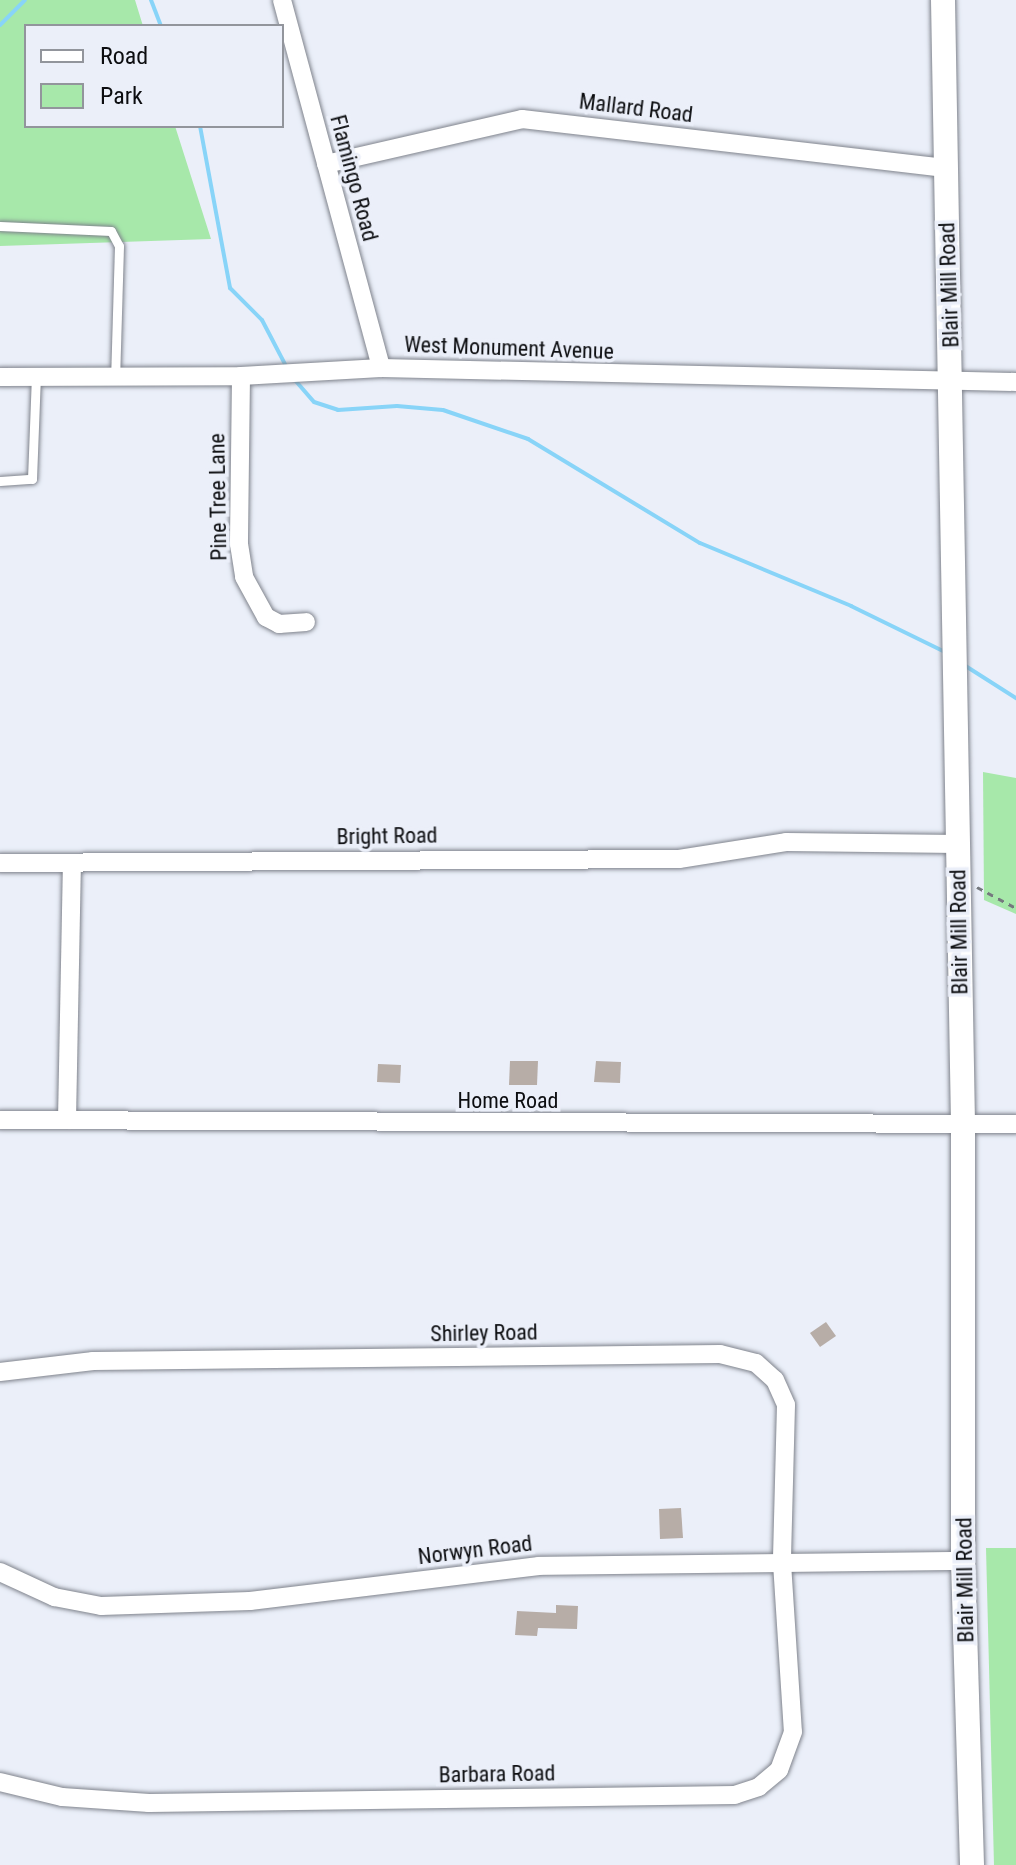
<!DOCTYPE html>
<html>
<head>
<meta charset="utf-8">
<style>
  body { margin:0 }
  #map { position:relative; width:1016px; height:1865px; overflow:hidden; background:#ebeff9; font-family:"Roboto Condensed",sans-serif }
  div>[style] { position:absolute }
  .green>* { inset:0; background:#a7e8aa }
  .stream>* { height:4px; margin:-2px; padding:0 2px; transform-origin:2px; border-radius:2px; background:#88d4f8 }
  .building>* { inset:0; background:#b7ada7 }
  .path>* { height:3px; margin-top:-1.5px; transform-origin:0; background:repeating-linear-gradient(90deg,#75787e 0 6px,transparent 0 12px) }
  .roads { filter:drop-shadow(0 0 2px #7f838c) drop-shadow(0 0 2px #7f838c) }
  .service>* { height:9px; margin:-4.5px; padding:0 4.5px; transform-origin:4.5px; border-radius:4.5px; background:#fff }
  .minor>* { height:18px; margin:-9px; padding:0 9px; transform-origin:9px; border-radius:9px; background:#fff }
  .secondary>* { height:24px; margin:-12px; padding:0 12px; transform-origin:12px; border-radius:12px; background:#fff }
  span { translate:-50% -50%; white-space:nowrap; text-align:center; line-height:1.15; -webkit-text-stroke:7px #ebeff9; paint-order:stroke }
  .street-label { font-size:22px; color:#0c0d10 }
  .legend { position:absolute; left:24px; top:24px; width:260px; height:104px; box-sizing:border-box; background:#ebeff9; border:2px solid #92959c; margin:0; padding:10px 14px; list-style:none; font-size:24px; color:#0c0d10 }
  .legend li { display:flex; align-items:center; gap:16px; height:40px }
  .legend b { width:40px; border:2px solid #92959c }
</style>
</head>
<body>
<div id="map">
  <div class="green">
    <div style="clip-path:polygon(0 0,135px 0,143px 26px,26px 26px,26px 126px,175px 126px,211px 239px,0 246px)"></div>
    <div style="clip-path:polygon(983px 772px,1016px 778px,1016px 914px,984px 900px)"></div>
    <div style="clip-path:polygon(986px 1548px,1016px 1548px,1016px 1865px,994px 1865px)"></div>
  </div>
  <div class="stream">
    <div style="left:151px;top:0;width:28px;rotate:69deg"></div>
    <div style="left:0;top:25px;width:35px;rotate:-45deg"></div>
    <div style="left:200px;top:126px;width:165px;rotate:79.5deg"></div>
    <div style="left:230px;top:288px;width:45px;rotate:45deg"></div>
    <div style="left:262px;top:320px;width:54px;rotate:62.5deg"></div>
    <div style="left:294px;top:379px;width:30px;rotate:49deg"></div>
    <div style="left:314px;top:402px;width:25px;rotate:18deg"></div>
    <div style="left:338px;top:410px;width:59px;rotate:-3.9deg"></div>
    <div style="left:397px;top:406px;width:46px;rotate:5deg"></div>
    <div style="left:443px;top:410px;width:90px;rotate:18.8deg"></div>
    <div style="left:528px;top:439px;width:201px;rotate:31.2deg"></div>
    <div style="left:700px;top:543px;width:164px;rotate:22.6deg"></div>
    <div style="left:851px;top:606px;width:107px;rotate:26.1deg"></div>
    <div style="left:964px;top:665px;width:62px;rotate:32.4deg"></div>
  </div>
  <div class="building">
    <div style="clip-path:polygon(510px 1061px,538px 1061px,537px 1085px,509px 1085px)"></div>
    <div style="clip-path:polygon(596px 1061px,621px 1062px,620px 1083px,594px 1082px)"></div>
    <div style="clip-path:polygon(378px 1064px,401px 1065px,400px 1083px,377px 1082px)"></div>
    <div style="clip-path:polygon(826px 1322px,836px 1336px,820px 1347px,810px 1333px)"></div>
    <div style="clip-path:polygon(681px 1508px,683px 1538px,660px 1539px,659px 1509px)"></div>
    <div style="clip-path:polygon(556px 1605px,578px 1606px,577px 1629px,538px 1628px,537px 1636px,515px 1635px,517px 1611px,556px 1613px)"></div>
  </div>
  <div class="path">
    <div style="left:977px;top:887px;width:44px;rotate:28.3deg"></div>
  </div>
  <div class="roads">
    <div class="service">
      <div style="left:0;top:226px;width:111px;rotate:2.6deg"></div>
      <div style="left:111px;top:231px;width:17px;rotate:62deg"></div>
      <div style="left:119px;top:246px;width:131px;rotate:91.7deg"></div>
      <div style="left:0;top:481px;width:32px;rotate:-4deg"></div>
      <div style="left:32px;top:479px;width:102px;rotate:-87.8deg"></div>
    </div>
    <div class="minor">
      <div style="left:282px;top:0;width:381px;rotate:74.9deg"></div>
      <div style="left:326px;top:164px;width:201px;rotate:-12.9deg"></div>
      <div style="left:522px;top:119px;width:426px;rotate:6.6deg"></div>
      <div style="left:241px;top:376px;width:168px;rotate:90.7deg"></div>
      <div style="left:239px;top:544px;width:33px;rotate:81deg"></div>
      <div style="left:244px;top:577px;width:46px;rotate:61.2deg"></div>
      <div style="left:266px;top:617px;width:15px;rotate:28deg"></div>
      <div style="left:279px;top:624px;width:27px;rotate:-4deg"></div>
      <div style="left:0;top:377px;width:241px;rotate:-0.2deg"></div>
      <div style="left:241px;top:376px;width:140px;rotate:-3.3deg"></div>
      <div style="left:381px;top:368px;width:635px;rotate:1.26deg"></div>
      <div style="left:0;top:863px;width:679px;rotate:-0.34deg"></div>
      <div style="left:679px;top:859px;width:108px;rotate:-9deg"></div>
      <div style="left:786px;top:842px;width:172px;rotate:0.7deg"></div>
      <div style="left:0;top:1120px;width:1016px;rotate:0.23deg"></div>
      <div style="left:67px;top:1120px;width:256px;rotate:-88.9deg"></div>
      <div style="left:0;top:1372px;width:94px;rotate:-6.7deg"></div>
      <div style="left:93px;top:1361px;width:627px;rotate:-0.64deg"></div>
      <div style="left:720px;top:1354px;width:37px;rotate:14deg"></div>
      <div style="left:756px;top:1363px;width:25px;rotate:42deg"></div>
      <div style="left:775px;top:1380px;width:27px;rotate:66deg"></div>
      <div style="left:786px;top:1405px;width:158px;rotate:91.5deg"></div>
      <div style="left:782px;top:1563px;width:169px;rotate:86.3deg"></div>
      <div style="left:793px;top:1732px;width:40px;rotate:110.2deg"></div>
      <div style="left:779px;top:1770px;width:26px;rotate:140deg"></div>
      <div style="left:759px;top:1787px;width:25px;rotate:162deg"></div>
      <div style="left:735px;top:1795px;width:586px;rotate:179.22deg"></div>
      <div style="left:149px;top:1803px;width:87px;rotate:-176.1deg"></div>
      <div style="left:62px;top:1797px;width:64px;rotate:-166.4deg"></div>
      <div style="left:0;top:1572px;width:60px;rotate:24.8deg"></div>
      <div style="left:54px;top:1597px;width:48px;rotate:10.8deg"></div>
      <div style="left:101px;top:1606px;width:149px;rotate:-1.9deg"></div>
      <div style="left:250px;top:1601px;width:291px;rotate:-6.9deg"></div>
      <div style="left:539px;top:1566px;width:424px;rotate:-0.7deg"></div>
    </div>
    <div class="secondary">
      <div style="left:943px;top:0;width:1123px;rotate:88.98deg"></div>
      <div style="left:963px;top:1123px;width:438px;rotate:90deg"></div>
      <div style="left:963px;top:1561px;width:304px;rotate:88.3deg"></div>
    </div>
  </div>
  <div class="street-label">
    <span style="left:636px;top:108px;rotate:7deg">Mallard Road</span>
    <span style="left:354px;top:178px;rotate:75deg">Flamingo Road</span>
    <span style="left:949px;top:285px;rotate:-92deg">Blair Mill Road</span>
    <span style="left:509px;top:348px;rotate:2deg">West Monument Avenue</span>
    <span style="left:218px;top:497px;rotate:-91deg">Pine Tree Lane</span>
    <span style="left:387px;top:836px;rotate:-1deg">Bright Road</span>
    <span style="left:959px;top:932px;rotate:-91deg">Blair Mill Road</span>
    <span style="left:508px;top:1101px">Home Road</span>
    <span style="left:484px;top:1333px;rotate:-1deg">Shirley Road</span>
    <span style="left:475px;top:1550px;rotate:-7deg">Norwyn Road</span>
    <span style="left:965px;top:1580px;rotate:-91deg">Blair Mill Road</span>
    <span style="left:497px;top:1774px;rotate:-1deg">Barbara Road</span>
  </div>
  <ul class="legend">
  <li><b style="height:10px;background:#fff"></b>Road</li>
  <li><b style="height:22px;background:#a7e8aa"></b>Park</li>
  </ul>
</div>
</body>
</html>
